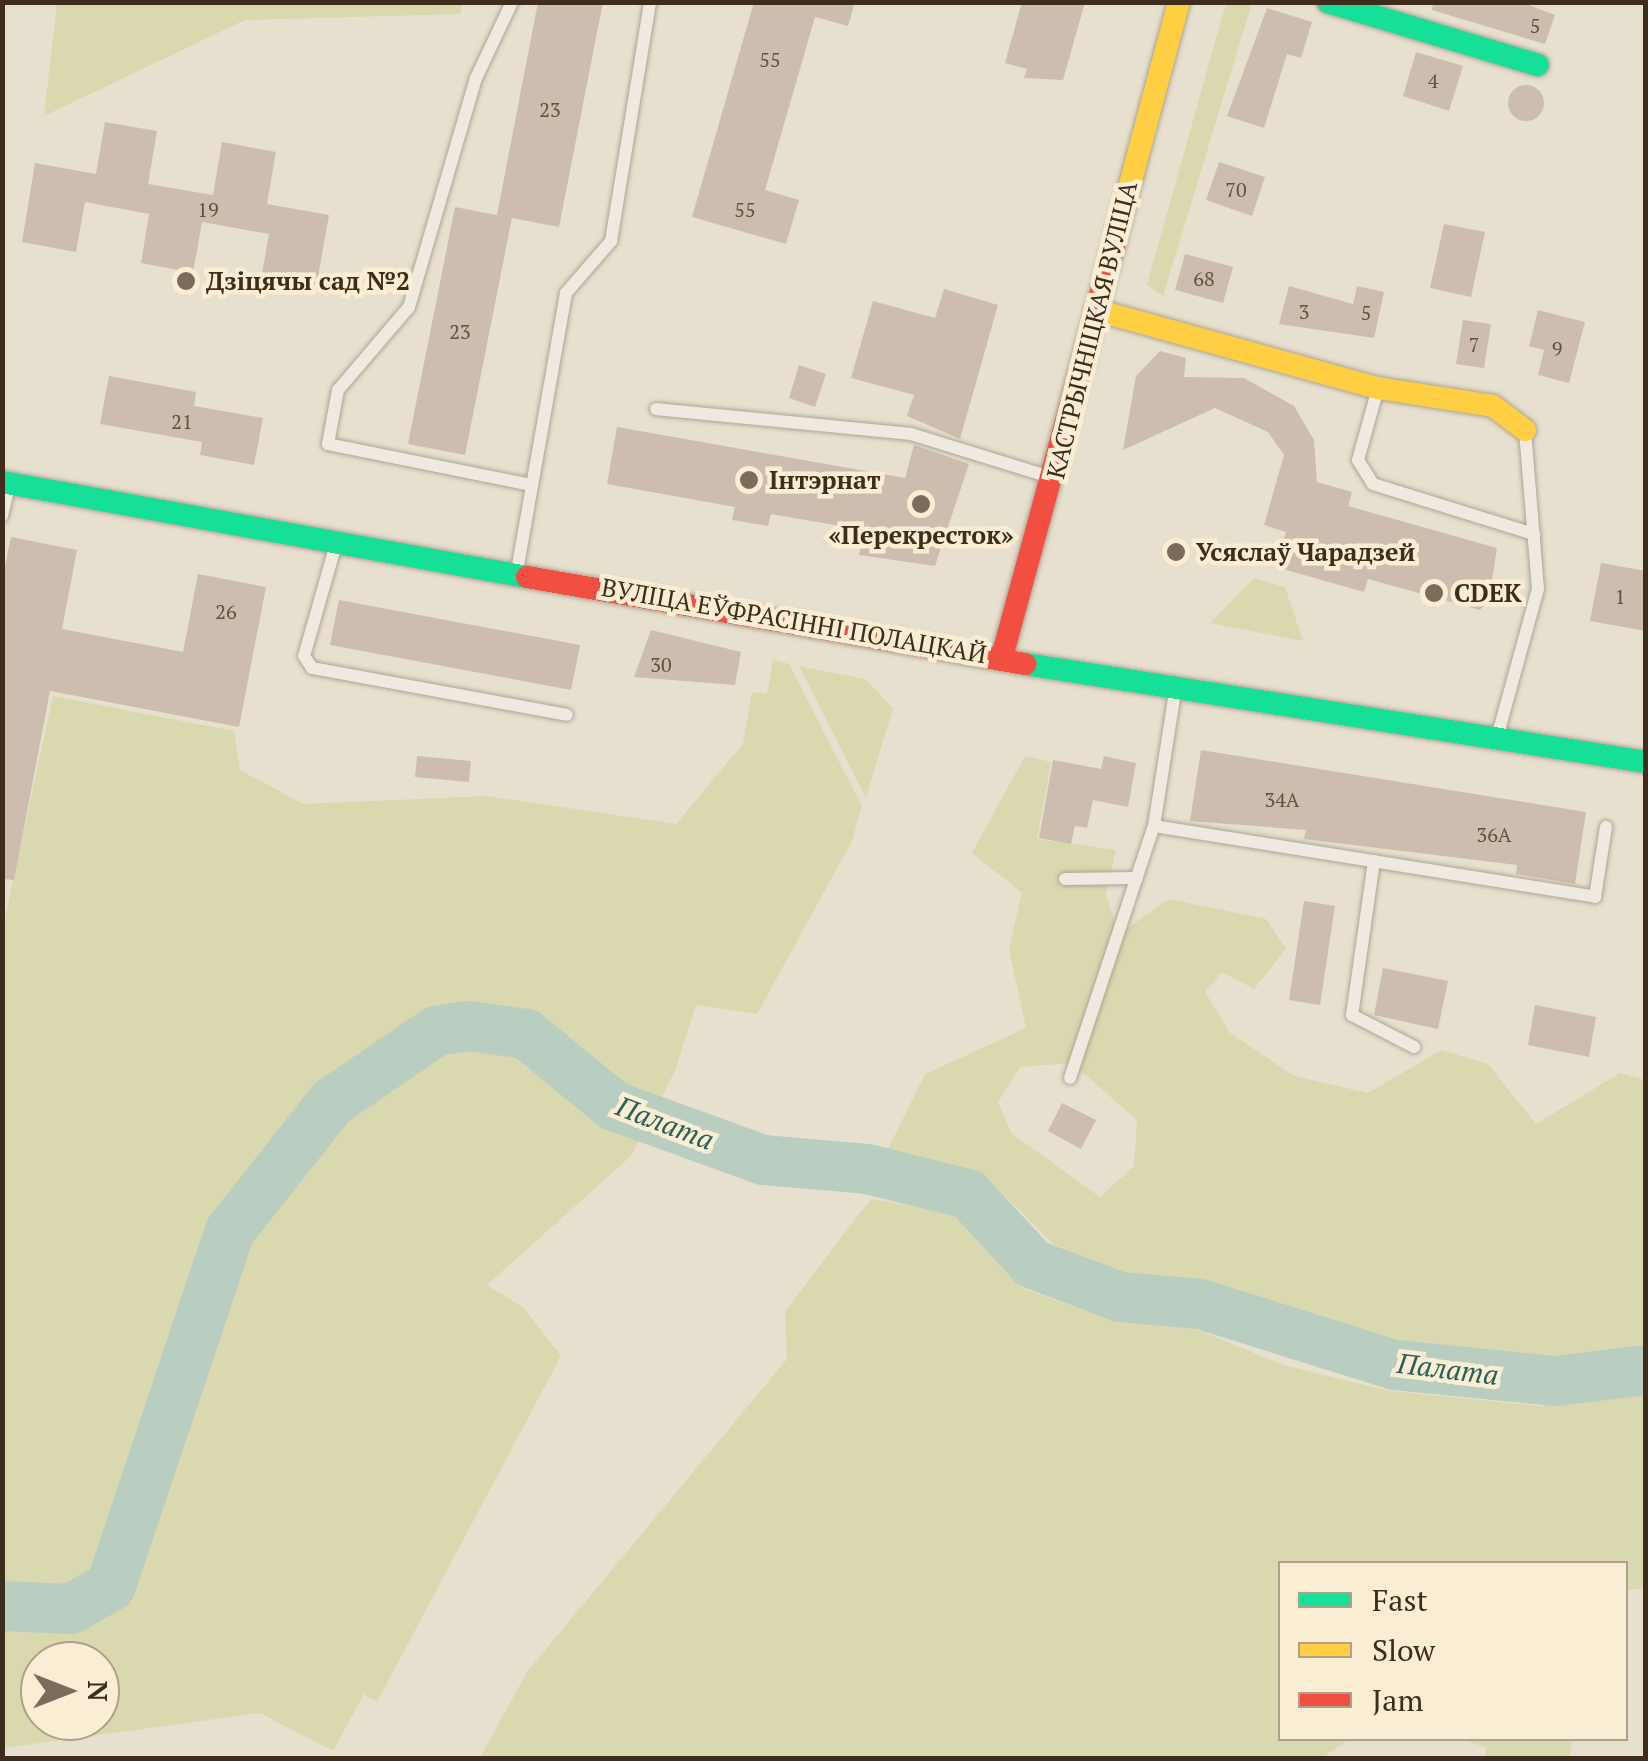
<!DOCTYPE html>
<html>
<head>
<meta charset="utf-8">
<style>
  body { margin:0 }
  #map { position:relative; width:1648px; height:1761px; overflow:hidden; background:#e8e0ce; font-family:"PT Serif",serif }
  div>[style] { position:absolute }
  .green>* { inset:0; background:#d9d8af }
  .river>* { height:50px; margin:-25px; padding:0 25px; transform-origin:25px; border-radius:25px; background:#b9cdc1 }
  .building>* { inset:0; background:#ccbdae }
  .round { border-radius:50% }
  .roads { filter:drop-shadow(0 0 2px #ada496) drop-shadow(0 0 2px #ada496) }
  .lane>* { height:12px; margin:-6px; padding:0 6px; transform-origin:6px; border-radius:6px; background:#efeae0 }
  .fast>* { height:22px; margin:-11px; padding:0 11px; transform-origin:11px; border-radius:11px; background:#16e098 }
  .slow>* { height:22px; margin:-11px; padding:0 11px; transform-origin:11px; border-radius:11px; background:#ffcf43 }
  .jam>* { height:22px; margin:-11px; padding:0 11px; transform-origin:11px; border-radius:11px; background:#f24e42 }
  .dots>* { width:28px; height:28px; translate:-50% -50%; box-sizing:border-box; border:5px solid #f9edd3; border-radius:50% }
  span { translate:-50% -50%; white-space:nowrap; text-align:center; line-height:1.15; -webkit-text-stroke:9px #f9edd3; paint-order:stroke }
  .number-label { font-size:20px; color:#625041 }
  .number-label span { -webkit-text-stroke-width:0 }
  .poi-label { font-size:25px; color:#3e2c1d; font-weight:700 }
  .left { translate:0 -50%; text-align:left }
  .street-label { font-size:25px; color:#3e2c1d }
  .water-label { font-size:28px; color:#2a5f5a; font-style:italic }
  .frame { position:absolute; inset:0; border:5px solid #3e2c1d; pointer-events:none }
  .legend { position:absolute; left:1278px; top:1561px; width:350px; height:180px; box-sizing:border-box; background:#f9edd3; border:2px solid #aea08a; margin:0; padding:12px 18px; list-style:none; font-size:30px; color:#3e2c1d }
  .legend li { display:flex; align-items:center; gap:20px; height:50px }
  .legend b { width:50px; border:2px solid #aea08a }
  .north { position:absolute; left:20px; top:1641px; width:100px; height:100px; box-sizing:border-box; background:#f9edd3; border:2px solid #aea08a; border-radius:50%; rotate:90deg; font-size:28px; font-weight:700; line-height:40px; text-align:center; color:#3e2c1d }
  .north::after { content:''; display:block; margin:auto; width:35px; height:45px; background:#7a6b5b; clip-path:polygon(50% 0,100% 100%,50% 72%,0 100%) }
</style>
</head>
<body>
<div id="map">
  <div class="green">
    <div style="clip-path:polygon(57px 3px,57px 2px,462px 3px,460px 14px,245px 20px,44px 116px)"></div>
    <div style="clip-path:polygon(1226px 3px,1252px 3px,1163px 296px,1147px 285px)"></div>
    <div style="clip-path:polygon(1254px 578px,1285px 587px,1303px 641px,1210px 623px)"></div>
    <div style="clip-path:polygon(evenodd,773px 660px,789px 664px,862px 806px,852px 841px,757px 1014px,696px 1005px,675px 1071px,631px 1156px,487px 1285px,524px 1308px,561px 1356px,377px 1702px,364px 1694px,333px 1751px,260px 1713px,3px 1748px,3px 927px,53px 696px,234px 731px,240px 770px,303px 804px,487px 796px,676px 824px,743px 744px,752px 692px,767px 694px,773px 660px,40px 1661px,100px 1661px,100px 1721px,40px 1721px,40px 1661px)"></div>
    <div style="clip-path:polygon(799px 666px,865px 679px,893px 708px,866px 798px)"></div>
    <div style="clip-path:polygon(evenodd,1025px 756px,1051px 762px,1037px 839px,1116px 850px,1106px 895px,1119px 934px,1169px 899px,1266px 919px,1286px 949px,1254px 989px,1222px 972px,1205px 992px,1230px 1033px,1294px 1076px,1368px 1093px,1441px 1050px,1488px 1064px,1536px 1124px,1620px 1073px,1645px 1080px,1645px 1353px,1556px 1359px,1400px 1342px,1311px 1322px,1205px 1281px,1126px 1275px,1053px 1244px,985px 1176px,886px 1153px,925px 1074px,1026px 1028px,1009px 949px,1022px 893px,972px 853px,1025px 756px,1072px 1063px,1137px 1120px,1134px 1166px,1100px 1197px,1011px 1133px,998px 1102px,1020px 1067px,1072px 1063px)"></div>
    <div style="clip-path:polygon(871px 1199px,950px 1212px,1022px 1288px,1119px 1323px,1172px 1319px,1283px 1365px,1390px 1391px,1541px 1406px,1645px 1389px,1645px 1588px,1626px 1590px,1626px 1564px,1280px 1564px,1280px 1738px,1349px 1739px,1322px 1758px,480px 1758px,527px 1672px,787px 1359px,785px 1311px)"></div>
    <div style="clip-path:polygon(1461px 1739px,1573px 1738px,1573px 1739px,1569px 1758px,1484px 1758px,1487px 1748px)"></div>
  </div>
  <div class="river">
    <div style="left:2px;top:1606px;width:69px;rotate:2.5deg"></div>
    <div style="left:71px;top:1609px;width:46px;rotate:-29.9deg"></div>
    <div style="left:111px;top:1586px;width:374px;rotate:-71.5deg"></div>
    <div style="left:230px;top:1231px;width:164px;rotate:-51.7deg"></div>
    <div style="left:332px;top:1102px;width:126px;rotate:-34.3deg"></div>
    <div style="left:436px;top:1031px;width:32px;rotate:-9deg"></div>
    <div style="left:468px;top:1026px;width:59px;rotate:7.9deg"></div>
    <div style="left:526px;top:1034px;width:114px;rotate:39.3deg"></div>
    <div style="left:614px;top:1106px;width:158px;rotate:19.9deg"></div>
    <div style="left:763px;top:1160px;width:104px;rotate:4.9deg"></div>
    <div style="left:867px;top:1169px;width:104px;rotate:13.9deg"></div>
    <div style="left:968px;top:1194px;width:96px;rotate:47.1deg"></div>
    <div style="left:1033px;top:1264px;width:93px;rotate:20.8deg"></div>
    <div style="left:1120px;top:1297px;width:80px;rotate:5deg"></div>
    <div style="left:1200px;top:1304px;width:204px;rotate:17.4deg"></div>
    <div style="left:1395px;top:1365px;width:162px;rotate:5.7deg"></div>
    <div style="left:1556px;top:1381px;width:91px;rotate:-7deg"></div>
  </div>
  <div class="building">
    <div style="clip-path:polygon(538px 2px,603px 2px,559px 227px,512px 218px,465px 455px,408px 444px,455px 207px,507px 217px,497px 215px)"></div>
    <div style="clip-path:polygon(754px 2px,855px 2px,848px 26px,815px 17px,765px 190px,799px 200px,786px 244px,692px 217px)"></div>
    <div style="clip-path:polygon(1022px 2px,1085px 2px,1063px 80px,1024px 78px,1027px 69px,1005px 63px)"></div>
    <div style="clip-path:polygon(1433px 2px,1521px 2px,1555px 15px,1545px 44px,1432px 10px)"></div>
    <div style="clip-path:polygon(1267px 8px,1312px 22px,1301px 58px,1287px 54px,1264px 128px,1227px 116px)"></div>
    <div style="clip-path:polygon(1416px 52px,1463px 66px,1449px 111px,1403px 96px)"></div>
    <div class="round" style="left:1508px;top:85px;width:36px;height:36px"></div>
    <div style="clip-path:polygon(105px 122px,157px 131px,148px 184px,213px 195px,222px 142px,276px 152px,267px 204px,329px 215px,315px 294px,260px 285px,269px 234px,202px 222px,193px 273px,141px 263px,149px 214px,85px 202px,76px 252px,22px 242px,35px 163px,96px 174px)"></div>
    <div style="clip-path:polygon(1219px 162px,1265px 177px,1252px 216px,1206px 200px)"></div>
    <div style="clip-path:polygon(1444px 224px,1485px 232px,1471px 297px,1430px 288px)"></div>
    <div style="clip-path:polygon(1185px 254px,1233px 267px,1223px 303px,1175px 290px)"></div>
    <div style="clip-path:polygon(1289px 286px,1353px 304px,1357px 286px,1384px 292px,1374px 338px,1279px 324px)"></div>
    <div style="clip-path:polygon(944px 289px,998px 305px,960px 439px,907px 416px,914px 395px,851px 378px,873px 301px,935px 318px)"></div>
    <div style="clip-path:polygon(1538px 310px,1585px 322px,1569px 383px,1538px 375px,1544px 350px,1529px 346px)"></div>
    <div style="clip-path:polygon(1463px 320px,1491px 324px,1484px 368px,1456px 364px)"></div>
    <div style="clip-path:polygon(1160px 351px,1186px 358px,1184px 377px,1244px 378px,1294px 406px,1314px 440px,1317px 482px,1352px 492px,1348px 506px,1497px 548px,1489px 599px,1480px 610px,1368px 579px,1364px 592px,1276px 567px,1286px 532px,1264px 525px,1284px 455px,1268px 432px,1215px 408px,1123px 450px,1136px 376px)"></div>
    <div style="clip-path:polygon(799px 365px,826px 374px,815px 407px,789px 398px)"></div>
    <div style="clip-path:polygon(109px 376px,196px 392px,194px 406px,263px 418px,254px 465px,200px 455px,202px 442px,100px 424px)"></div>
    <div style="clip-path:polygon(617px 427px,905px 478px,914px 445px,969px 464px,935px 566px,859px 555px,864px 530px,771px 514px,768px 526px,732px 520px,735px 507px,607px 484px)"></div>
    <div style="clip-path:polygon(11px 537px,77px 550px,62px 629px,183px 652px,198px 574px,266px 587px,239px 727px,50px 691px,14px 880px,2px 879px,2px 580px)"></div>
    <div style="clip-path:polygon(1601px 563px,1646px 571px,1646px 631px,1590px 621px)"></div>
    <div style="clip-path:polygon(339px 600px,580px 645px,571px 690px,330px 645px)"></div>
    <div style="clip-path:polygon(651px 630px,741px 652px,735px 685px,634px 677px)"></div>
    <div style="clip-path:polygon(1201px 750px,1586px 812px,1575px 884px,1516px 874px,1517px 865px,1304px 839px,1306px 830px,1190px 821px)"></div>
    <div style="clip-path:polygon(417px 756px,471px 761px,469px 782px,415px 777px)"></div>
    <div style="clip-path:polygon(1104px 756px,1136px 763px,1128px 807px,1093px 800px,1087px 828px,1075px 826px,1071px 844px,1039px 838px,1053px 760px,1101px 769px)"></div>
    <div style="clip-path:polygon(1304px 901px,1335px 906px,1320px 1005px,1289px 1000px)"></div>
    <div style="clip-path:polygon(1383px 968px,1448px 981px,1438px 1029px,1374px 1015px)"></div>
    <div style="clip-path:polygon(1535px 1005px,1596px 1017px,1589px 1057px,1528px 1045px)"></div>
    <div style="clip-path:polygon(1062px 1103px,1096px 1120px,1081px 1149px,1048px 1131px)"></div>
  </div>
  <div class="roads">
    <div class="lane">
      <div style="left:512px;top:2px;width:84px;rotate:115.3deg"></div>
      <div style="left:476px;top:78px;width:239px;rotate:106.3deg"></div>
      <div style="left:409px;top:307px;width:109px;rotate:130.5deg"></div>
      <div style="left:338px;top:390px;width:55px;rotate:100.5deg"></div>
      <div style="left:328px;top:444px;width:207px;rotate:11.4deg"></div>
      <div style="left:1377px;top:392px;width:71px;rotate:105.6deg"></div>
      <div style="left:1358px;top:460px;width:28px;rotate:58deg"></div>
      <div style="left:1373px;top:484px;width:169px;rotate:17.3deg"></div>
      <div style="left:656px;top:409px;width:256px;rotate:5.6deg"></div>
      <div style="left:911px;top:434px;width:142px;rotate:17.2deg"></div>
      <div style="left:2px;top:516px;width:28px;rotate:-77deg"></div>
      <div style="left:336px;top:544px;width:116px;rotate:105.9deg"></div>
      <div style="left:304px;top:656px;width:14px;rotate:56deg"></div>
      <div style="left:312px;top:668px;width:259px;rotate:10.4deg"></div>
      <div style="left:517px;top:571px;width:282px;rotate:-80deg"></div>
      <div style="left:566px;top:293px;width:69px;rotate:-49.1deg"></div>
      <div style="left:611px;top:241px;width:242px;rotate:-80.7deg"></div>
      <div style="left:1175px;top:692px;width:136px;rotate:98.9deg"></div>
      <div style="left:1154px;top:826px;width:447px;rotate:9.1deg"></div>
      <div style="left:1595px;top:897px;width:71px;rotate:-81.1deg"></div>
      <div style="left:1498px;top:734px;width:150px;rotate:-74.6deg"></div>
      <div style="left:1538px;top:589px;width:159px;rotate:-94.7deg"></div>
      <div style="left:1374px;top:861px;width:156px;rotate:98.1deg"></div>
      <div style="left:1352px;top:1015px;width:70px;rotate:27.3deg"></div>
      <div style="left:1065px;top:879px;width:72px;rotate:-0.8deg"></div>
      <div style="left:1070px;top:1078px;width:266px;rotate:-71.6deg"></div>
    </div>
    <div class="fast">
      <div style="left:1328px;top:2px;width:219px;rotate:16.7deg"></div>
      <div style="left:2px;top:482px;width:534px;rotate:10.26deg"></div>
      <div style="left:1025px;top:664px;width:629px;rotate:8.97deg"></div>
    </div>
    <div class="slow">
      <div style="left:1117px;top:233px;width:239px;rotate:-75deg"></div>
      <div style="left:1096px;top:310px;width:293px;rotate:15.5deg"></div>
      <div style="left:1378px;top:388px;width:116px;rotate:8.9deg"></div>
      <div style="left:1493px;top:406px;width:40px;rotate:37deg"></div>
    </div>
    <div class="jam">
      <div style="left:527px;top:577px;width:506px;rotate:9.91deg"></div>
      <div style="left:1002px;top:657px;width:439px;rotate:-74.8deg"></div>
    </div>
  </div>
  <div class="dots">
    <div style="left:186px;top:281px;background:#7a6b5b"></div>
    <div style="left:749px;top:480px;background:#7a6b5b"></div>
    <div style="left:921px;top:504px;background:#7a6b5b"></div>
    <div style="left:1176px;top:552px;background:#7a6b5b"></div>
    <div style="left:1434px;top:593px;background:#7a6b5b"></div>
  </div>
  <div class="number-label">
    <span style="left:1535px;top:25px">5</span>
    <span style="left:770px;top:59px">55</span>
    <span style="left:1433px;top:80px">4</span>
    <span style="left:550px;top:109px">23</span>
    <span style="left:1236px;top:189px">70</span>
    <span style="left:208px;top:209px">19</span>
    <span style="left:745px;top:209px">55</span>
    <span style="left:1204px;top:278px">68</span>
    <span style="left:1304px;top:311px">3</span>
    <span style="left:1366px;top:312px">5</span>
    <span style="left:460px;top:331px">23</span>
    <span style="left:1474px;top:344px">7</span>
    <span style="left:1557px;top:348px">9</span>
    <span style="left:182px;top:421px">21</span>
    <span style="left:1620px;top:596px">1</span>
    <span style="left:226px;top:611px">26</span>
    <span style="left:661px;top:664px">30</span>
    <span style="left:1282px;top:799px">34А</span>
    <span style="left:1494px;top:834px">36А</span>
  </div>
  <div class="poi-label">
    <span class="left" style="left:206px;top:281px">Дзіцячы сад №2</span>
    <span class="left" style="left:769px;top:480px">Інтэрнат</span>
    <span style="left:921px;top:535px">«Перекресток»</span>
    <span class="left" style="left:1196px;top:552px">Усяслаў Чарадзей</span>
    <span class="left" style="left:1454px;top:593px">CDEK</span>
  </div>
  <div class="street-label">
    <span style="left:1092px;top:330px;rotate:-76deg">КАСТРЫЧНІЦКАЯ ВУЛІЦА</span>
    <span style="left:794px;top:621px;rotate:10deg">ВУЛІЦА ЕЎФРАСІННІ ПОЛАЦКАЙ</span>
  </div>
  <div class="water-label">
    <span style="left:665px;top:1123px;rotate:21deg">Палата</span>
    <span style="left:1448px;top:1369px;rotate:7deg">Палата</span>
  </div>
  <div class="frame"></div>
  <ul class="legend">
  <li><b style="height:12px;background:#16e098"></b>Fast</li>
  <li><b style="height:12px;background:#ffcf43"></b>Slow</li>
  <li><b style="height:12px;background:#f24e42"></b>Jam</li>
  </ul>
  <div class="north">N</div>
</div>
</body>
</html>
